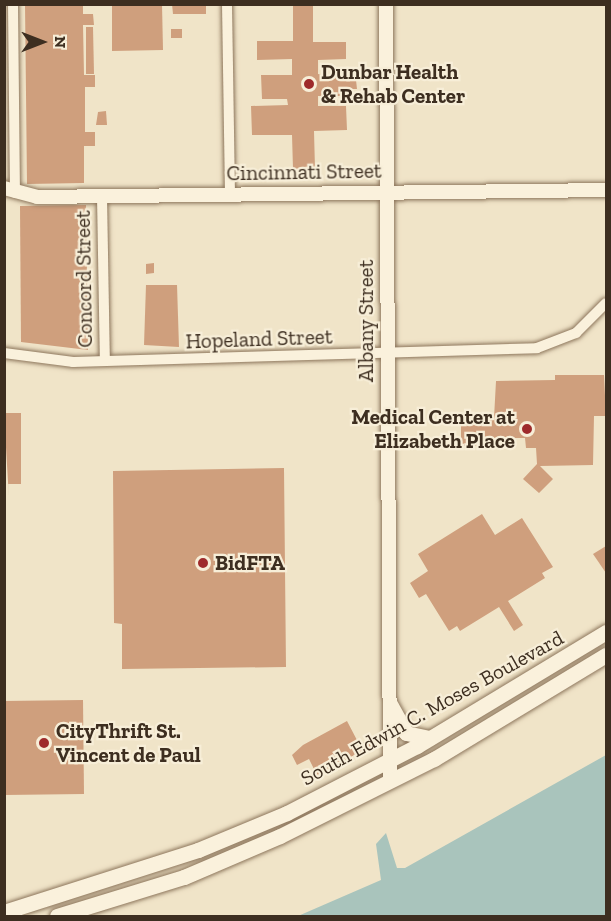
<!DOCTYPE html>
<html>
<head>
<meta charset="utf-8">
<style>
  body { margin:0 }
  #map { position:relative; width:611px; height:921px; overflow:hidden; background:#f0e4c8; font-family:"Zilla Slab",serif }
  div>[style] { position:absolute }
  .water>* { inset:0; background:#a9c4bc }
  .building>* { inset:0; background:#cf9f7d }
  .roads { filter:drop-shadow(0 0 2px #8d765c) drop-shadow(0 0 2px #8d765c) }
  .minor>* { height:10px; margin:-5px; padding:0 5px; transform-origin:5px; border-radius:5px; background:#faf1dc }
  .tertiary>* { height:14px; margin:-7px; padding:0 7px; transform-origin:7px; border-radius:7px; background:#faf1dc }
  .secondary>* { height:15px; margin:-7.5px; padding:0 7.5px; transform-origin:7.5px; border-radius:7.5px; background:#faf1dc }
  .dots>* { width:16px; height:16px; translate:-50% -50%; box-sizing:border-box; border:3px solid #f7eed8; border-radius:50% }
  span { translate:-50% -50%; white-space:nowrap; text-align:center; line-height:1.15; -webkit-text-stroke:4.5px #f7eed8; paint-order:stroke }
  .poi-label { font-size:21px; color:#3d2e20; font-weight:700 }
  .left { translate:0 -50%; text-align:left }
  .right { translate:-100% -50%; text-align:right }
  .street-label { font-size:21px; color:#3d2e20 }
  .frame { position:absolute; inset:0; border:6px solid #3d2e20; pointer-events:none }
  .north { position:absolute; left:12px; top:12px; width:60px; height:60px; -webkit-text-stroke:4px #f7eed8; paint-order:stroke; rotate:90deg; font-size:16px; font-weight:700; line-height:24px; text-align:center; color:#3d2e20 }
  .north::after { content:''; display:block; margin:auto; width:21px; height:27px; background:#3d2e20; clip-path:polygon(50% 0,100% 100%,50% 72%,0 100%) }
</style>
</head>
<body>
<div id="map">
  <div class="water">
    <div style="clip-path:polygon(606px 755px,606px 916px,298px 916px,381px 880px,376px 844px,386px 833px,397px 868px,405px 868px)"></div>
  </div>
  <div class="building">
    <div style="clip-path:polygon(25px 4px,83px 4px,83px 14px,93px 14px,94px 25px,83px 25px,84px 75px,95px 75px,95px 87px,85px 87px,85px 132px,95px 132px,95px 146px,84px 146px,84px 183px,27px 184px)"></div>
    <div style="clip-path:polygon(112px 4px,162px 4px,163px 50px,112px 51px)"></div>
    <div style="clip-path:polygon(172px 4px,206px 4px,206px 14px,173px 14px)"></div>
    <div style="clip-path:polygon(293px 4px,313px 4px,313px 42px,346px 42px,346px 59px,318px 60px,318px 74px,356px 80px,357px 89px,345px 89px,345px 96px,318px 96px,318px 106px,346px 106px,347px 130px,314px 131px,315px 169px,293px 169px,292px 135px,252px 135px,251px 106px,288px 105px,287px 99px,262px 99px,261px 75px,292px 75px,292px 59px,257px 60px,257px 41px,293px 41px)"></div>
    <div style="clip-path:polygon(86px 27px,93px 27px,94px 74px,86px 74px)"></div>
    <div style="clip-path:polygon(171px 29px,182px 29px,182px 38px,171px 38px)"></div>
    <div style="clip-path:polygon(106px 111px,107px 125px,96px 125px,98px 112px)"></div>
    <div style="clip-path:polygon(86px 205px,88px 350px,21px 342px,20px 206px)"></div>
    <div style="clip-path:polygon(154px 263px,154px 273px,146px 274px,146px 264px)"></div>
    <div style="clip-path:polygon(146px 285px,177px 285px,179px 347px,144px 345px)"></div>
    <div style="clip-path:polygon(555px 375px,604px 375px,606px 416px,594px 416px,593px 465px,540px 466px,553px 479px,539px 493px,523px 479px,537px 464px,536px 448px,526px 448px,525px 438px,515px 438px,515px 444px,461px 446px,461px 419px,494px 418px,496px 381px,555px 380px)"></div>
    <div style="clip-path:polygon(4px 413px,21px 413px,21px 484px,8px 484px,9px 499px)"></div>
    <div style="clip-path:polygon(284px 468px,286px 667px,122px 669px,122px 624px,114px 623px,113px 471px)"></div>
    <div style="clip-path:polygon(482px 514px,495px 535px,522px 518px,553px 567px,542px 573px,545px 578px,508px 601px,523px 625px,514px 631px,499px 607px,460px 631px,457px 626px,449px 631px,426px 594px,419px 598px,410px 583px,428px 571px,418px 554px)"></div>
    <div style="clip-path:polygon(606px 546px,606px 573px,593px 554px)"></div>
    <div style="clip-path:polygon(83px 700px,84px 794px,4px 795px,4px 701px)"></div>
    <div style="clip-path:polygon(347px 721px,359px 744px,368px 740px,372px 746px,317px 775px,309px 759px,297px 765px,292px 755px,303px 745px)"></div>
  </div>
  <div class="roads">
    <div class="minor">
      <div style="left:13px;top:4px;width:189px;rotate:89.4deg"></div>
      <div style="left:227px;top:4px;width:190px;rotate:89.1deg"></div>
      <div style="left:102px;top:196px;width:165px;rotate:89deg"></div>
      <div style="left:4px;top:353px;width:70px;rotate:7.4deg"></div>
      <div style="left:73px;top:362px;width:464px;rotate:-1.7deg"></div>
      <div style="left:537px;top:348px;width:42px;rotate:-21deg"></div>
      <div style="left:576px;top:333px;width:42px;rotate:-45deg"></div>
    </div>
    <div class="tertiary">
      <div style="left:386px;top:4px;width:777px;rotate:89.71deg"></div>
      <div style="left:4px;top:188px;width:34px;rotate:15deg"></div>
      <div style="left:37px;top:197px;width:569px;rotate:-0.7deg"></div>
    </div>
    <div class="secondary">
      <div style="left:390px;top:704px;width:33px;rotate:61deg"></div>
      <div style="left:406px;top:733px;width:24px;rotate:12deg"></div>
      <div style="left:4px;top:912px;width:204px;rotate:-17.7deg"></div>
      <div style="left:198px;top:850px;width:96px;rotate:-22.6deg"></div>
      <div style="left:287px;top:813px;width:146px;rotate:-27.3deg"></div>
      <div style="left:417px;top:746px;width:221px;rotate:-31.1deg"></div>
      <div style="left:57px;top:916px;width:133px;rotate:-17.1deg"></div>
      <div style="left:184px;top:877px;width:104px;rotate:-23.1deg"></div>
      <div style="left:280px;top:836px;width:172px;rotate:-26.6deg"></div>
      <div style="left:434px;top:759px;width:201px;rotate:-31.2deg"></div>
    </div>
  </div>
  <div class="dots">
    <div style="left:309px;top:84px;background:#9e2a2b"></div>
    <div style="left:527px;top:429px;background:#9e2a2b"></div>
    <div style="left:203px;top:563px;background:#9e2a2b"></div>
    <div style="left:44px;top:743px;background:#9e2a2b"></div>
  </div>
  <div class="poi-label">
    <span class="left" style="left:321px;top:84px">Dunbar Health<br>&amp; Rehab Center</span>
    <span class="right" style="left:515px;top:429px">Medical Center at<br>Elizabeth Place</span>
    <span class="left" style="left:215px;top:563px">BidFTA</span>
    <span class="left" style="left:56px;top:743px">CityThrift St.<br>Vincent de Paul</span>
  </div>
  <div class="street-label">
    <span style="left:304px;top:172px;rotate:-1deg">Cincinnati Street</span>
    <span style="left:84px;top:279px;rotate:-91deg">Concord Street</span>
    <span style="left:366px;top:321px;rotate:-90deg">Albany Street</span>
    <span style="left:259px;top:339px;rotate:-2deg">Hopeland Street</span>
    <span style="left:432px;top:708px;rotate:-29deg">South Edwin C. Moses Boulevard</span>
  </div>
  <div class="frame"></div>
  <div class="north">N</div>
</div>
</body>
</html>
